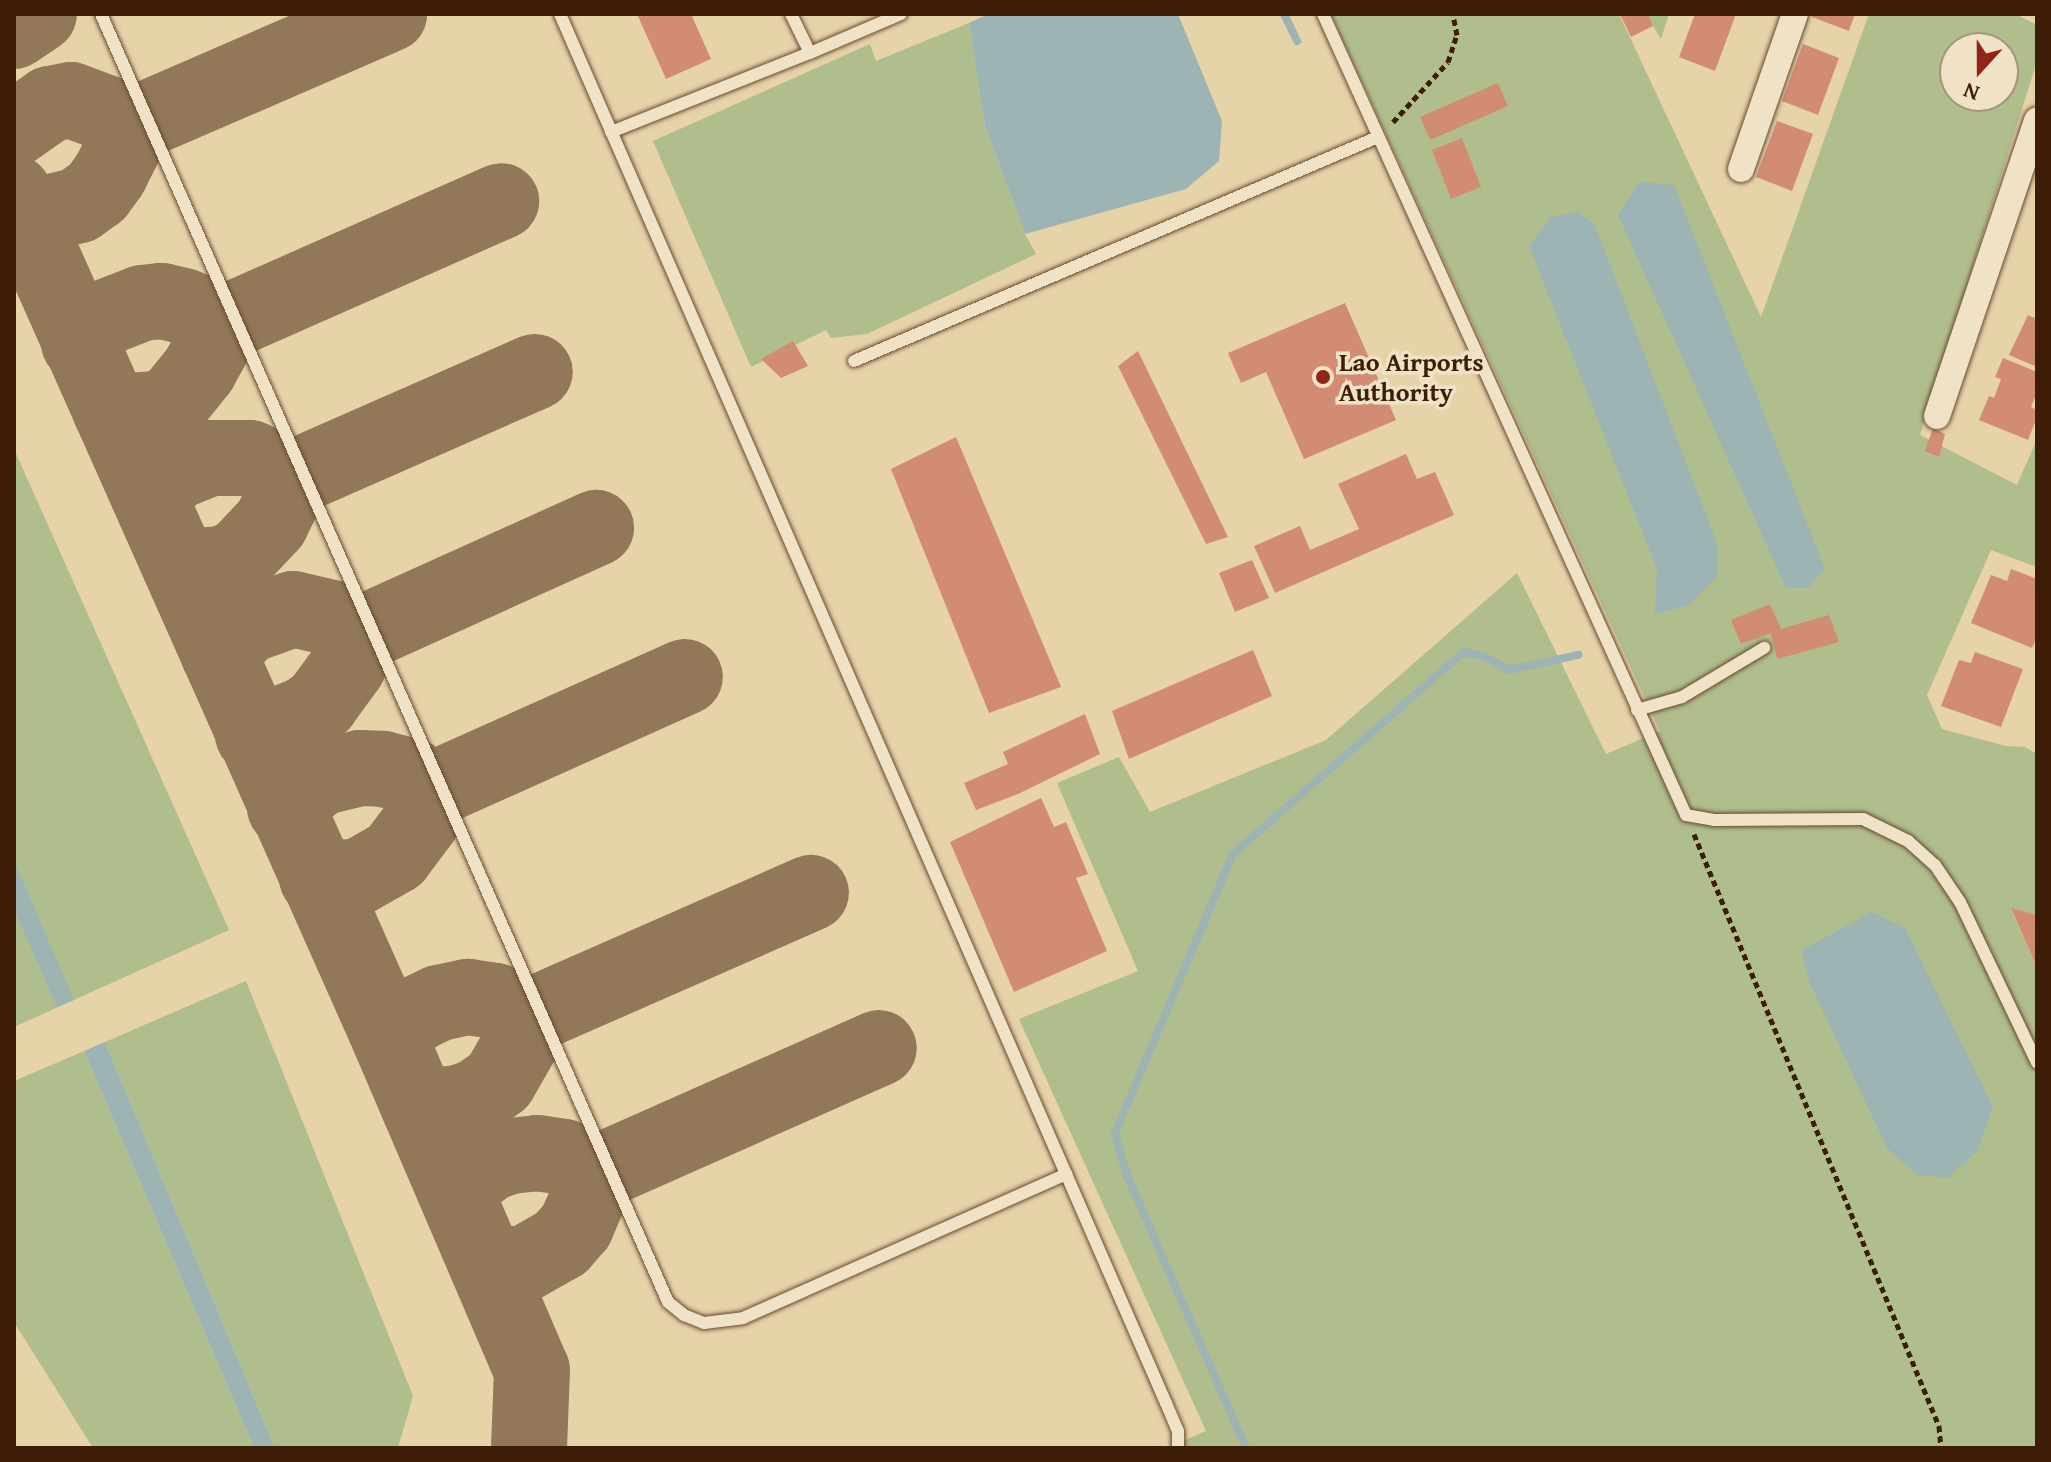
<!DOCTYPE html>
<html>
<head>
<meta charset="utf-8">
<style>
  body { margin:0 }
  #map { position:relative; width:2051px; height:1462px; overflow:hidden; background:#e7d3a8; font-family:"Gentium Book Plus",serif }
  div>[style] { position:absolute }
  .green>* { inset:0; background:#afbe8c }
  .water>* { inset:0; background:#9db4b5 }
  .stream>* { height:8px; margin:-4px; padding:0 4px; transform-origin:4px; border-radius:4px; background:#9db4b5 }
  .taxiway>* { height:76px; margin:-38px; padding:0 38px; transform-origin:38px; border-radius:38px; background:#927858 }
  .building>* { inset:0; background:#d28c74 }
  .path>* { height:5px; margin-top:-2.5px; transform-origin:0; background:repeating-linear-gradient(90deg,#3d1d08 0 6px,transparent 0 10px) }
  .roads { filter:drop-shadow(0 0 2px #684a30) drop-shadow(0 0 2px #684a30) }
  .service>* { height:12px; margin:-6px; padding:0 6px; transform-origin:6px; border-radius:6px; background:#efe2c6 }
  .minor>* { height:26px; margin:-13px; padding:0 13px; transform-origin:13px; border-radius:13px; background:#efe2c6 }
  .dots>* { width:22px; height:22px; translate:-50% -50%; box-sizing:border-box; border:4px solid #efe2c6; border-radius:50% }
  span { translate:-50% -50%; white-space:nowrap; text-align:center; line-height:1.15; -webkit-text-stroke:7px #efe2c6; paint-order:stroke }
  .poi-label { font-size:26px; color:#3d1d08; font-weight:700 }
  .left { translate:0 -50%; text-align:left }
  .frame { position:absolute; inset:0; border:16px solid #3d1d08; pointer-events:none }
  .north { position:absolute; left:1939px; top:32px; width:80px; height:80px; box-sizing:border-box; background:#efe2c6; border:2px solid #a8937a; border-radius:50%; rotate:201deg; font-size:22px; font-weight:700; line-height:32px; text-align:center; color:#3d1d08 }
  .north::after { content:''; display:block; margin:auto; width:28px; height:36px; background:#8f2418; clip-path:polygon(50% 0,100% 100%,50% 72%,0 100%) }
</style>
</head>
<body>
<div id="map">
  <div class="green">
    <div style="clip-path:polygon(evenodd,1331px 14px,1619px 14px,1761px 317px,1869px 14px,2015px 14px,2037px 25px,2037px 61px,1920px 435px,2017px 485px,2037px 439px,2037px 567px,1991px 550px,1927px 695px,1942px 729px,2006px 746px,2025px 747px,2037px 754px,2037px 915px,2011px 909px,2037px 968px,2037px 1448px,1167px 1448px,1206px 1431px,1019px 1019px,1138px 971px,1057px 783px,1119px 757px,1150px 812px,1326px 740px,1517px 573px,1606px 754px,1660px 731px,1331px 14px,1955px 48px,2003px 48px,2003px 96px,1955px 96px,1955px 48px)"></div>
    <div style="clip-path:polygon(1648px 14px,1669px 14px,1661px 39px,1653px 26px)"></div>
    <div style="clip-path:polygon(969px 23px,985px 126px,1025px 234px,1036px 254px,867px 334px,831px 338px,826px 330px,751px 367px,653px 141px,870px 44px,876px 61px)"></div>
    <div style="clip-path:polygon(14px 449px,229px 930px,14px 1027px)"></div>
    <div style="clip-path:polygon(246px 981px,413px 1396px,398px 1448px,275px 1448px,105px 1042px)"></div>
    <div style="clip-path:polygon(84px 1051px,254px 1448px,93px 1448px,14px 1322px,14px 1081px)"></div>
  </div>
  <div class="water">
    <div style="clip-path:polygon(989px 14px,1178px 14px,1222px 121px,1219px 161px,1186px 189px,1025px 234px,985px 126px,969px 23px)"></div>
    <div style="clip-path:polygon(1639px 182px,1674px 185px,1825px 569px,1808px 588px,1786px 588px,1618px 215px)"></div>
    <div style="clip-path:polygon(1577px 212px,1594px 223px,1718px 546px,1717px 578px,1687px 606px,1655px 614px,1657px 569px,1529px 246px,1551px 217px)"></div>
    <div style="clip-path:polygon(14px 861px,74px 1000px,57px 1007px,14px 909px)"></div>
    <div style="clip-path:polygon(1871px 912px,1905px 928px,1993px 1107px,1977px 1151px,1948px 1178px,1917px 1175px,1887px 1148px,1809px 981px,1801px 951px)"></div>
    <div style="clip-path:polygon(105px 1042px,275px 1448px,254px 1448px,84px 1051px)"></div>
  </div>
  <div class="stream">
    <div style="left:1284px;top:14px;width:30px;rotate:64deg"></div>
    <div style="left:1246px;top:1448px;width:297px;rotate:-113.6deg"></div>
    <div style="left:1127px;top:1176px;width:45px;rotate:-105.6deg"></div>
    <div style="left:1115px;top:1133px;width:303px;rotate:-67.1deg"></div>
    <div style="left:1233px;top:854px;width:307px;rotate:-41.2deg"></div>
    <div style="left:1464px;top:652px;width:19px;rotate:12deg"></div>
    <div style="left:1483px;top:656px;width:30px;rotate:28deg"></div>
    <div style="left:1509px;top:670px;width:71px;rotate:-12.3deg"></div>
  </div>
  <div class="taxiway">
    <div style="left:14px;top:31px;width:30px;rotate:-34deg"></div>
    <div style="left:14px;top:129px;width:44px;rotate:-34.8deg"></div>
    <div style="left:50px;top:104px;width:21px;rotate:-11deg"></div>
    <div style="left:71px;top:100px;width:68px;rotate:20.6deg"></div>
    <div style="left:135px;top:124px;width:277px;rotate:-23.4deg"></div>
    <div style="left:14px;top:193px;width:924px;rotate:66.04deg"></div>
    <div style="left:389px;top:1037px;width:362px;rotate:66.8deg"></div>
    <div style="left:532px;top:1370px;width:78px;rotate:92.2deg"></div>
    <div style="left:19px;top:206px;width:29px;rotate:14deg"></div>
    <div style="left:47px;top:213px;width:33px;rotate:-14deg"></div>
    <div style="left:79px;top:205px;width:22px;rotate:-36deg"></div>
    <div style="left:97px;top:192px;width:22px;rotate:-54deg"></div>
    <div style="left:110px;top:174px;width:56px;rotate:-63.4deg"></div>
    <div style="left:79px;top:343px;width:37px;rotate:-44deg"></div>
    <div style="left:106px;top:317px;width:39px;rotate:-21deg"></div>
    <div style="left:142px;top:303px;width:20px;rotate:-6deg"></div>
    <div style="left:162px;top:301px;width:22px;rotate:13deg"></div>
    <div style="left:183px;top:306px;width:45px;rotate:22deg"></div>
    <div style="left:225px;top:323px;width:302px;rotate:-23.8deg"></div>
    <div style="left:111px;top:412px;width:47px;rotate:-3.7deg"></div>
    <div style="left:158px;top:409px;width:18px;rotate:-27deg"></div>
    <div style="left:174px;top:401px;width:40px;rotate:-51deg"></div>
    <div style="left:199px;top:370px;width:54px;rotate:-61deg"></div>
    <div style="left:293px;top:478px;width:264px;rotate:-23.7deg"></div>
    <div style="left:151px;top:499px;width:34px;rotate:-50deg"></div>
    <div style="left:173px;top:473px;width:40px;rotate:-22deg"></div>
    <div style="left:210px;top:458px;width:40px"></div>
    <div style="left:250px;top:458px;width:47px;rotate:24.9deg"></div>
    <div style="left:293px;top:478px;width:50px;rotate:116.1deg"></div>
    <div style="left:271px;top:523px;width:44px;rotate:133.2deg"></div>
    <div style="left:241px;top:555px;width:19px;rotate:152deg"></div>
    <div style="left:224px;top:564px;width:43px;rotate:176deg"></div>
    <div style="left:219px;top:655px;width:40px;rotate:-47deg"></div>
    <div style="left:246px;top:626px;width:50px;rotate:-19.9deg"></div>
    <div style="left:293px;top:609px;width:39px;rotate:13deg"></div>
    <div style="left:331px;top:618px;width:34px;rotate:28deg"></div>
    <div style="left:361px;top:634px;width:258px;rotate:-24.3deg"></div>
    <div style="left:253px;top:735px;width:57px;rotate:-21.6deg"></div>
    <div style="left:306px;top:714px;width:19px;rotate:-36deg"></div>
    <div style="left:321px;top:703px;width:46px;rotate:-53.9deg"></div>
    <div style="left:348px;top:666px;width:35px;rotate:-68deg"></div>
    <div style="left:285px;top:808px;width:45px;rotate:-41.4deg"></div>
    <div style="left:319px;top:778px;width:42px;rotate:-13.7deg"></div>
    <div style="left:360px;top:768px;width:23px;rotate:2deg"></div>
    <div style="left:383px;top:769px;width:29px;rotate:14deg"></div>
    <div style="left:411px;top:776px;width:25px;rotate:34deg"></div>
    <div style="left:432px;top:790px;width:277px;rotate:-24.1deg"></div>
    <div style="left:317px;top:878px;width:41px;rotate:-1.4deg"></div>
    <div style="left:358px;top:877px;width:43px;rotate:-29.6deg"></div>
    <div style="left:395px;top:856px;width:45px;rotate:-53.1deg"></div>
    <div style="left:422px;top:820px;width:32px;rotate:-72deg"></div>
    <div style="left:389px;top:1037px;width:35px;rotate:-40deg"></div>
    <div style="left:416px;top:1014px;width:25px;rotate:-26deg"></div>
    <div style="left:439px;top:1003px;width:30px;rotate:-12deg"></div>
    <div style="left:468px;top:997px;width:27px;rotate:8deg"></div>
    <div style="left:495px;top:1001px;width:37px;rotate:26deg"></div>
    <div style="left:528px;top:1017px;width:309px;rotate:-23.7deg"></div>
    <div style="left:419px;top:1107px;width:40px;rotate:-5.7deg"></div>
    <div style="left:459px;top:1103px;width:20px;rotate:-20deg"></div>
    <div style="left:478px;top:1096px;width:26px;rotate:-36deg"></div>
    <div style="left:499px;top:1081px;width:48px;rotate:-60.3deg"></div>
    <div style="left:523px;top:1039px;width:23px;rotate:-77deg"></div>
    <div style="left:455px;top:1190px;width:44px;rotate:-37.6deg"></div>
    <div style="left:490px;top:1163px;width:21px;rotate:-19deg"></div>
    <div style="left:510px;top:1156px;width:27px;rotate:-6deg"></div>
    <div style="left:537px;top:1153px;width:27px;rotate:8deg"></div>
    <div style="left:564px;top:1157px;width:38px;rotate:23deg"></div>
    <div style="left:599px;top:1172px;width:306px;rotate:-23.9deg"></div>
    <div style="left:487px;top:1265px;width:37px;rotate:-2deg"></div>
    <div style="left:524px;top:1264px;width:43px;rotate:-29.6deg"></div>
    <div style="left:561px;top:1243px;width:23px;rotate:-49deg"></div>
    <div style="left:576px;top:1226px;width:59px;rotate:-66.9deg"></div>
  </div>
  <div class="building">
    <div style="clip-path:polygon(637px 14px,691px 14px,711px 59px,666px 79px)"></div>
    <div style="clip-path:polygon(1620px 14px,1648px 14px,1653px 26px,1631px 37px)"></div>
    <div style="clip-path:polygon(1695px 14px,1736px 14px,1715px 71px,1679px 57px)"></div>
    <div style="clip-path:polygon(1813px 14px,1855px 14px,1849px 31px,1812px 17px)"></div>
    <div style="clip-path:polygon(1803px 44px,1839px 58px,1818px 115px,1782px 101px)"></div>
    <div style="clip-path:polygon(1498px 83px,1508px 106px,1430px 140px,1420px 117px)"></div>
    <div style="clip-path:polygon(1777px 121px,1813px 134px,1792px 191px,1756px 177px)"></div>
    <div style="clip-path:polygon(1462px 138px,1481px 187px,1451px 199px,1432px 150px)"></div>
    <div style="clip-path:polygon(1345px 303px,1396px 420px,1304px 459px,1266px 372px,1241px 383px,1228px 353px)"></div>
    <div style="clip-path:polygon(2028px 315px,2037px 319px,2037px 367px,2009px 355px)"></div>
    <div style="clip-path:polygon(793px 341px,808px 366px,781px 378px,761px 359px)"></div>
    <div style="clip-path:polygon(1138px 351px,1228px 537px,1206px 544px,1118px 366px)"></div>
    <div style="clip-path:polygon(2003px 358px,2037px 372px,2037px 392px,2031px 407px,2037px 410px,2037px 417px,2028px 440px,1979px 420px,1989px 396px,1994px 398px,2001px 379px,1995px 377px)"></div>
    <div style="clip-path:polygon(1933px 428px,1945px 434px,1939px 457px,1925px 451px)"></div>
    <div style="clip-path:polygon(956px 437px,1061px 687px,989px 713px,891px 469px)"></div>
    <div style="clip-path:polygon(1406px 454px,1417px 479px,1435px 472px,1454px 515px,1275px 593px,1254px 546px,1300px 526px,1310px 550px,1359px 529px,1338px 484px)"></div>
    <div style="clip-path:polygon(1252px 560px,1269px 598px,1235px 612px,1219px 573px)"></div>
    <div style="clip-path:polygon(2011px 569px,2037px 579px,2037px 637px,2032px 648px,1971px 623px,1991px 575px,2007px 581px)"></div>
    <div style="clip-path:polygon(1770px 604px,1781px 629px,1829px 615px,1839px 642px,1777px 659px,1771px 633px,1741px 644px,1731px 620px)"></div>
    <div style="clip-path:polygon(1253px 650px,1272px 696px,1129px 759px,1112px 711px)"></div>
    <div style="clip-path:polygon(1975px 652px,2023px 669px,2001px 727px,1941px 706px,1959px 660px,1971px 663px)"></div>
    <div style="clip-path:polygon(1085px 714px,1100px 754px,1018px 794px,976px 810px,964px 783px,1008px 764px,1003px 752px)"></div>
    <div style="clip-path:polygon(1041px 798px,1054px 827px,1066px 822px,1088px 874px,1076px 878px,1107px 951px,1014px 992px,950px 842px)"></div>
    <div style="clip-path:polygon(2011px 908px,2037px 915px,2037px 968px)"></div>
  </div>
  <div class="path">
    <div style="left:1393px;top:122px;width:81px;rotate:-47.5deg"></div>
    <div style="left:1448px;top:62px;width:28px;rotate:-72deg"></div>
    <div style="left:1457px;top:35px;width:21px;rotate:-101deg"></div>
    <div style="left:1694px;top:834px;width:641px;rotate:67.52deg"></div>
    <div style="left:1939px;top:1426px;width:22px;rotate:85deg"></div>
  </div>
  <div class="roads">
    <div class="service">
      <div style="left:101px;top:14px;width:1407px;rotate:66.24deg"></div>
      <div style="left:668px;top:1302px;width:21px;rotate:39deg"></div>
      <div style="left:684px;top:1315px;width:22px;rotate:22deg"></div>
      <div style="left:704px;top:1323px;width:39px;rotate:-7deg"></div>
      <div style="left:743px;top:1318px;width:354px;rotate:-24deg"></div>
      <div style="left:560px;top:14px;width:1515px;rotate:66.43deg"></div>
      <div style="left:1166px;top:1403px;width:30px;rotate:67deg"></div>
      <div style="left:1178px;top:1431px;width:17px;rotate:90deg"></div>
      <div style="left:791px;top:14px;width:43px;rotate:64deg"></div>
      <div style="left:810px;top:53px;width:99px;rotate:-23.2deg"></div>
      <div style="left:1323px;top:14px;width:879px;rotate:65.62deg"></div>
      <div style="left:1686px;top:815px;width:28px;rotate:10deg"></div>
      <div style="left:1714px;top:820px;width:149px;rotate:-0.4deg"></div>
      <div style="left:1863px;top:819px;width:50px;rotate:26.1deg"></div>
      <div style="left:1908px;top:841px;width:36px;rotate:42deg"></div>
      <div style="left:1935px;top:865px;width:45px;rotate:56deg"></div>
      <div style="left:1960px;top:902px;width:178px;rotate:64.4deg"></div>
      <div style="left:611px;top:132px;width:214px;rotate:-21.7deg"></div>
      <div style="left:854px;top:361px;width:570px;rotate:-23.15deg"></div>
      <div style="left:1637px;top:710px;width:47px;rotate:-16.1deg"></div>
      <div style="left:1682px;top:697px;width:96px;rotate:-30.9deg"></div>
    </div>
    <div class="minor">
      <div style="left:1741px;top:169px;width:164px;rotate:-70.8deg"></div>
      <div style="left:1937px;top:416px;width:312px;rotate:-71.3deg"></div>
    </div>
  </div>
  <div class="dots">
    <div style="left:1323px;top:377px;background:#8f2418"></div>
  </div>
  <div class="poi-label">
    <span class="left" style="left:1339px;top:377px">Lao Airports<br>Authority</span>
  </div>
  <div class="frame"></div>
  <div class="north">N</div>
</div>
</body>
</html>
